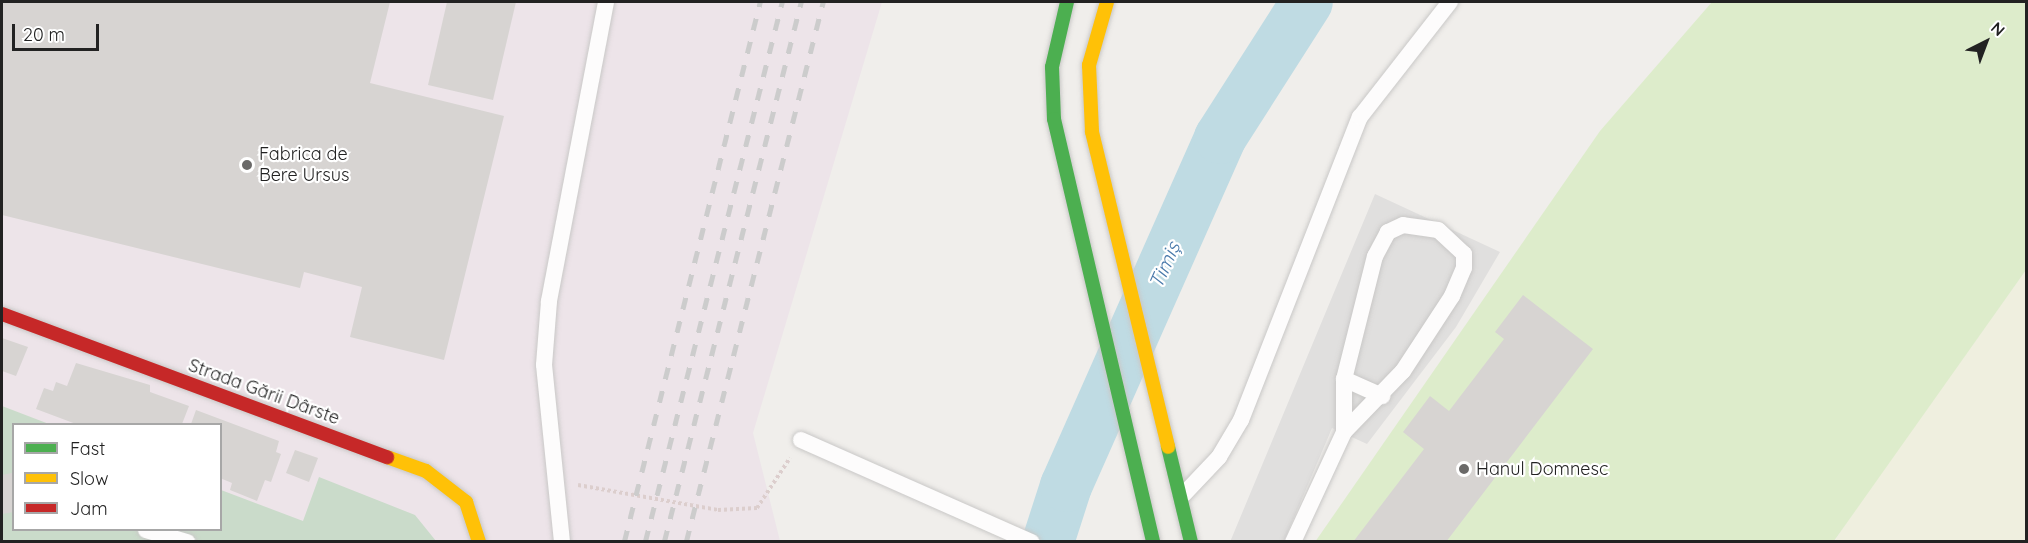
<!DOCTYPE html>
<html>
<head>
<meta charset="utf-8">
<style>
  body { margin:0 }
  #map { position:relative; width:2028px; height:543px; overflow:hidden; background:#f0eeeb; font-family:Quicksand,sans-serif }
  div>[style] { position:absolute }
  .industrial>* { inset:0; background:#ede4e9 }
  .farmland>* { inset:0; background:#efefdf }
  .grass>* { inset:0; background:#ddeccb }
  .cemetery>* { inset:0; background:#cadbca }
  .parking>* { inset:0; background:#e0dfde }
  .river>* { height:52px; margin:-26px; padding:0 26px; transform-origin:26px; border-radius:26px; background:#bfdbe3 }
  .building>* { inset:0; background:#d7d4d2 }
  .path>* { height:4px; margin-top:-2px; transform-origin:0; background:repeating-linear-gradient(90deg,#dccecd 0 3px,transparent 0 6px) }
  .roads { filter:drop-shadow(0 0 2px #c9c8c7) drop-shadow(0 0 2px #c9c8c7) }
  .lane>* { height:16px; margin:-8px; padding:0 8px; transform-origin:8px; border-radius:8px; background:#fdfcfc }
  .fast>* { height:14px; margin:-7px; padding:0 7px; transform-origin:7px; border-radius:7px; background:#4caf50 }
  .slow>* { height:14px; margin:-7px; padding:0 7px; transform-origin:7px; border-radius:7px; background:#ffc107 }
  .jam>* { height:14px; margin:-7px; padding:0 7px; transform-origin:7px; border-radius:7px; background:#c62828 }
  .rail>* { height:4.5px; margin-top:-2.25px; transform-origin:0; background:repeating-linear-gradient(90deg,#ccc 0 12px,transparent 0 24px) }
  .dots>* { width:16px; height:16px; translate:-50% -50%; box-sizing:border-box; border:3px solid #fff; border-radius:50% }
  span { translate:-50% -50%; white-space:nowrap; text-align:center; line-height:1.15; -webkit-text-stroke:4.5px #fff; paint-order:stroke }
  .poi-label { font-size:18px; color:#222 }
  .left { translate:0 -50%; text-align:left }
  .street-label { font-size:18px; color:#222 }
  .water-label { font-size:20px; color:#4a7aab; font-style:italic }
  .frame { position:absolute; inset:0; border:3px solid #222; pointer-events:none }
  .legend { position:absolute; left:12px; top:423px; width:210px; height:108px; box-sizing:border-box; background:#fff; border:2px solid #a7a7a7; margin:0; padding:8px 10px; list-style:none; font-size:18px; color:#222 }
  .legend li { display:flex; align-items:center; gap:12px; height:30px }
  .legend b { width:30px; border:2px solid #a7a7a7 }
  .north { position:absolute; left:1956px; top:12px; width:60px; height:60px; -webkit-text-stroke:4px #fff; paint-order:stroke; rotate:42deg; font-size:16px; font-weight:700; line-height:24px; text-align:center; color:#222 }
  .north::after { content:''; display:block; margin:auto; width:21px; height:27px; background:#222; clip-path:polygon(50% 0,100% 100%,50% 72%,0 100%) }
  .scale { position:absolute; left:12px; top:24px; width:87px; height:27px; box-sizing:border-box; border:3px solid #222; border-top:0; padding-left:8px; font-size:18px; line-height:21px; white-space:nowrap; color:#222; -webkit-text-stroke:4px #fff; paint-order:stroke }
</style>
</head>
<body>
<div id="map">
  <div class="industrial">
    <div style="clip-path:polygon(evenodd,2px 2px,882px 2px,753px 433px,780px 541px,2px 541px,2px 2px,14px 424px,220px 424px,220px 530px,14px 530px,14px 424px)"></div>
  </div>
  <div class="farmland">
    <div style="clip-path:polygon(2026px 270px,2026px 541px,1834px 542px,1869px 489px)"></div>
  </div>
  <div class="grass">
    <div style="clip-path:polygon(1712px 2px,2026px 2px,2026px 270px,1834px 541px,1315px 542px,1600px 131px)"></div>
  </div>
  <div class="cemetery">
    <div style="clip-path:polygon(2px 406px,49px 424px,14px 424px,14px 530px,220px 530px,221px 490px,303px 521px,319px 477px,415px 515px,436px 541px,2px 541px)"></div>
  </div>
  <div class="parking">
    <div style="clip-path:polygon(1375px 194px,1500px 252px,1456px 327px,1367px 444px,1332px 428px,1284px 541px,1230px 542px)"></div>
  </div>
  <div class="river">
    <div style="left:1048px;top:542px;width:59px;rotate:-72.2deg"></div>
    <div style="left:1066px;top:486px;width:381px;rotate:-66.1deg"></div>
    <div style="left:1220px;top:138px;width:161px;rotate:-57.4deg"></div>
  </div>
  <div class="building">
    <div style="clip-path:polygon(2px 2px,390px 2px,370px 83px,504px 116px,444px 360px,350px 337px,362px 287px,304px 272px,300px 288px,2px 215px)"></div>
    <div style="clip-path:polygon(447px 2px,516px 2px,493px 100px,428px 85px)"></div>
    <div style="clip-path:polygon(1523px 295px,1593px 349px,1446px 542px,1353px 542px,1424px 449px,1403px 432px,1430px 396px,1449px 411px,1504px 339px,1495px 332px)"></div>
    <div style="clip-path:polygon(2px 338px,28px 347px,16px 376px,2px 371px)"></div>
    <div style="clip-path:polygon(76px 363px,150px 385px,150px 392px,189px 406px,182px 424px,76px 424px,36px 409px,44px 388px,53px 391px,56px 382px,67px 386px)"></div>
    <div style="clip-path:polygon(196px 410px,279px 441px,276px 452px,281px 454px,271px 482px,265px 480px,257px 501px,230px 490px,232px 483px,220px 478px,220px 424px,191px 424px)"></div>
    <div style="clip-path:polygon(295px 450px,318px 458px,309px 482px,286px 473px)"></div>
    <div style="clip-path:polygon(12px 473px,14px 512px,2px 514px,2px 475px)"></div>
  </div>
  <div class="path">
    <div style="left:578px;top:485px;width:142px;rotate:10.1deg"></div>
    <div style="left:718px;top:510px;width:39px;rotate:-3deg"></div>
    <div style="left:757px;top:508px;width:60px;rotate:-56.6deg"></div>
  </div>
  <div class="roads">
    <div class="lane">
      <div style="left:1344px;top:379px;width:42px;rotate:24.1deg"></div>
      <div style="left:801px;top:440px;width:252px;rotate:23.9deg"></div>
      <div style="left:1184px;top:494px;width:51px;rotate:-46.6deg"></div>
      <div style="left:1219px;top:457px;width:43px;rotate:-59.3deg"></div>
      <div style="left:1241px;top:420px;width:326px;rotate:-68.6deg"></div>
      <div style="left:1360px;top:117px;width:146px;rotate:-52deg"></div>
      <div style="left:146px;top:530px;width:43px;rotate:16.3deg"></div>
      <div style="left:562px;top:542px;width:178px;rotate:-95.8deg"></div>
      <div style="left:544px;top:365px;width:64px;rotate:-85.5deg"></div>
      <div style="left:549px;top:301px;width:304px;rotate:-79.2deg"></div>
      <div style="left:1293px;top:542px;width:121px;rotate:-65.1deg"></div>
      <div style="left:1344px;top:432px;width:85px;rotate:-46deg"></div>
      <div style="left:1403px;top:371px;width:90px;rotate:-56.8deg"></div>
      <div style="left:1452px;top:296px;width:30px;rotate:-67deg"></div>
      <div style="left:1464px;top:268px;width:14px;rotate:-90deg"></div>
      <div style="left:1464px;top:254px;width:35px;rotate:-137deg"></div>
      <div style="left:1438px;top:230px;width:35px;rotate:-172deg"></div>
      <div style="left:1403px;top:225px;width:17px;rotate:155deg"></div>
      <div style="left:1388px;top:232px;width:27px;rotate:118deg"></div>
      <div style="left:1375px;top:256px;width:127px;rotate:104.1deg"></div>
      <div style="left:1344px;top:379px;width:53px;rotate:90deg"></div>
    </div>
    <div class="fast">
      <div style="left:1067px;top:2px;width:67px;rotate:103deg"></div>
      <div style="left:1052px;top:67px;width:52px;rotate:87.8deg"></div>
      <div style="left:1054px;top:119px;width:434px;rotate:76.8deg"></div>
      <div style="left:1168px;top:447px;width:98px;rotate:76.4deg"></div>
    </div>
    <div class="slow">
      <div style="left:1107px;top:2px;width:66px;rotate:105.9deg"></div>
      <div style="left:1089px;top:65px;width:67px;rotate:87.4deg"></div>
      <div style="left:1092px;top:132px;width:324px;rotate:76.4deg"></div>
      <div style="left:387px;top:457px;width:41px;rotate:19.7deg"></div>
      <div style="left:426px;top:471px;width:51px;rotate:37.8deg"></div>
      <div style="left:466px;top:502px;width:42px;rotate:72deg"></div>
    </div>
    <div class="jam">
      <div style="left:2px;top:314px;width:411px;rotate:20.4deg"></div>
    </div>
  </div>
  <div class="rail">
    <div style="left:624px;top:542px;width:557px;rotate:-75.86deg"></div>
    <div style="left:645px;top:542px;width:557px;rotate:-75.76deg"></div>
    <div style="left:664px;top:542px;width:557px;rotate:-75.76deg"></div>
    <div style="left:686px;top:542px;width:557px;rotate:-75.76deg"></div>
  </div>
  <div class="dots">
    <div style="left:247px;top:165px;background:#6a6968"></div>
    <div style="left:1464px;top:469px;background:#6a6968"></div>
  </div>
  <div class="poi-label">
    <span class="left" style="left:259px;top:165px">Fabrica de<br>Bere Ursus</span>
    <span class="left" style="left:1476px;top:469px">Hanul Domnesc</span>
  </div>
  <div class="street-label">
    <span style="left:264px;top:392px;rotate:20deg">Strada Gării Dârste</span>
  </div>
  <div class="water-label">
    <span style="left:1164px;top:265px;rotate:-66deg">Timiș</span>
  </div>
  <div class="frame"></div>
  <ul class="legend">
  <li><b style="height:8px;background:#4caf50"></b>Fast</li>
  <li><b style="height:8px;background:#ffc107"></b>Slow</li>
  <li><b style="height:8px;background:#c62828"></b>Jam</li>
  </ul>
  <div class="north">N</div>
  <div class="scale">20 m</div>
</div>
</body>
</html>
